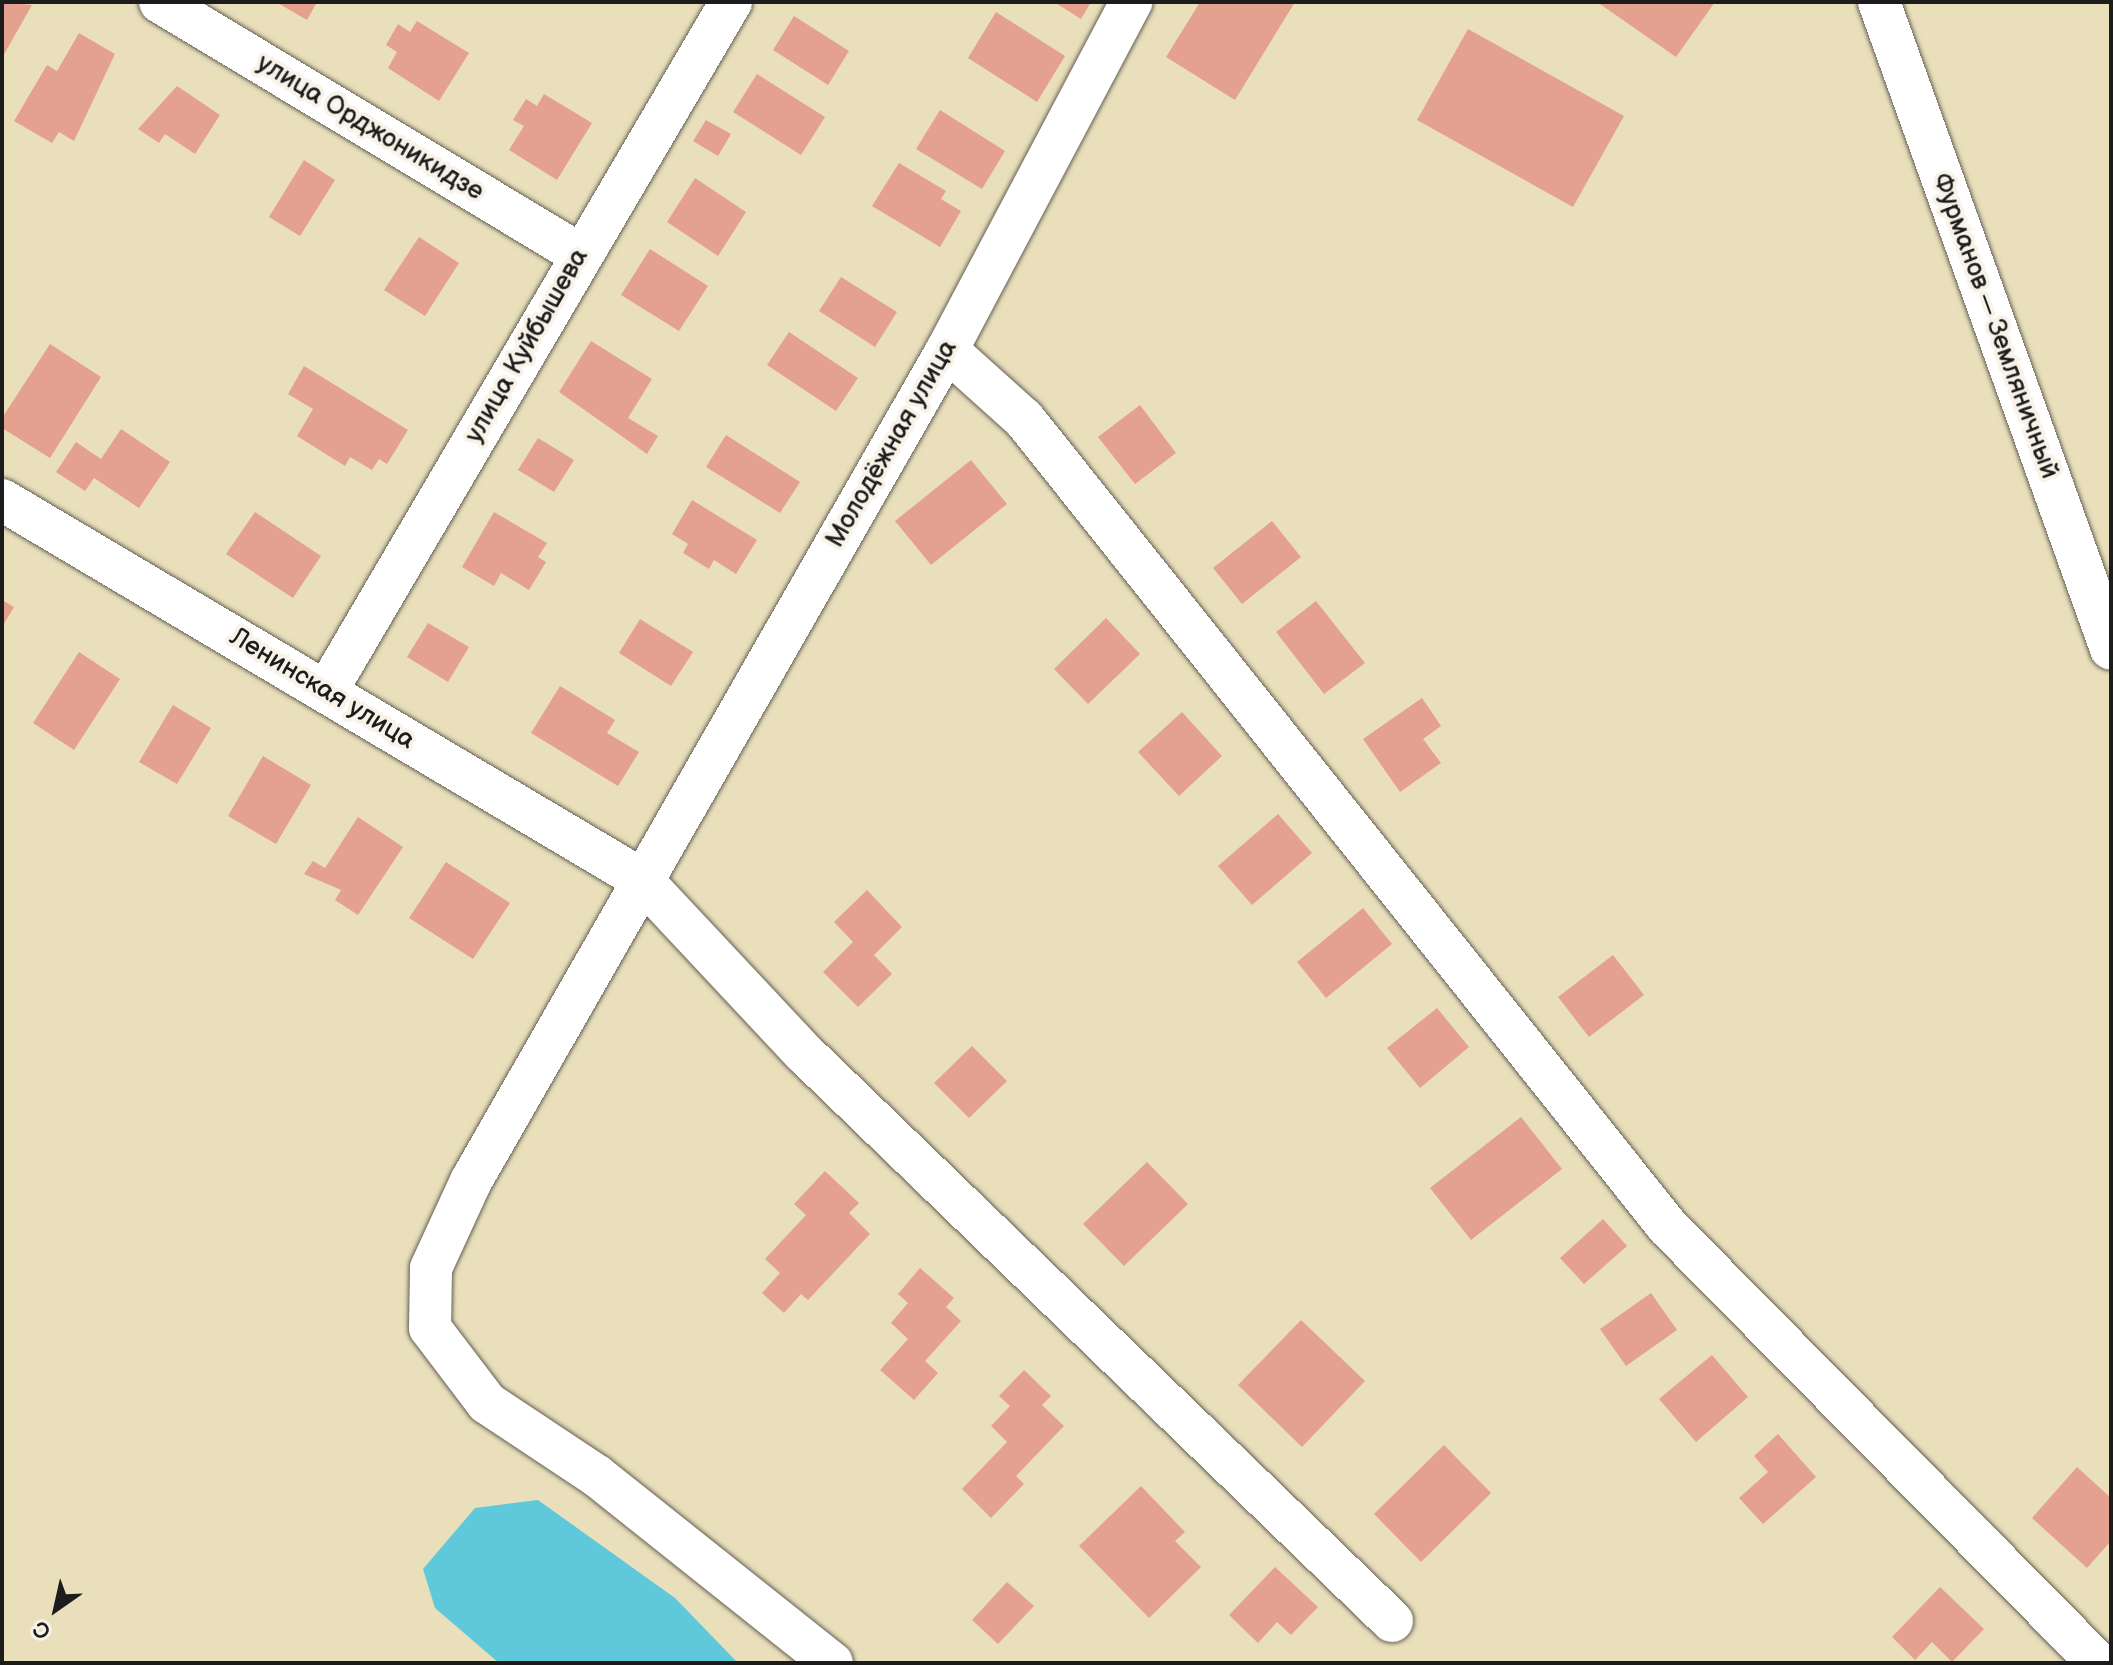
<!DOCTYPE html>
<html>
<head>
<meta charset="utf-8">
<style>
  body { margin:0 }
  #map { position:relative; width:2113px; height:1665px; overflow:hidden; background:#e9dfbb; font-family:"Balsamiq Sans",sans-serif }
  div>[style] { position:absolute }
  .water>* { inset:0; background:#5fc9db }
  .building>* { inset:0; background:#e5a190 }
  .roads { filter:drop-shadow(0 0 2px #646054) drop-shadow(0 0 2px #646054) }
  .minor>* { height:42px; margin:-21px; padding:0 21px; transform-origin:21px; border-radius:21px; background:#fff }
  span { translate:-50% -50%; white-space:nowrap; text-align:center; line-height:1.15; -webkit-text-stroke:8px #f7f3e8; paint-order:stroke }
  .street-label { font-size:26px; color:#1c1c1c }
  .frame { position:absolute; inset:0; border:4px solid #1c1c1c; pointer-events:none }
  .north { position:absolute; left:16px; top:1569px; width:80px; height:80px; -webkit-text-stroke:6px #f7f3e8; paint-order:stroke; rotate:214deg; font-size:22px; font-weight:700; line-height:32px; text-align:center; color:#1c1c1c }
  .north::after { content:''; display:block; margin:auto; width:28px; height:36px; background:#1c1c1c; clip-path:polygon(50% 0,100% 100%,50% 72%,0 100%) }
</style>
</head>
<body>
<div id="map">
  <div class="water">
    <div style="clip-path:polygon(538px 1500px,675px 1598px,738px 1663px,499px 1663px,435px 1608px,423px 1569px,475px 1508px)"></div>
  </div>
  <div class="building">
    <div style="clip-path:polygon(2px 2px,32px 5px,2px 58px)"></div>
    <div style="clip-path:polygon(276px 2px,317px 2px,307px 20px)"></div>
    <div style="clip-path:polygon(1054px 2px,1091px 2px,1081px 19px)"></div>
    <div style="clip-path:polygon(1200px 2px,1295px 2px,1235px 100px,1166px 57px)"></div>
    <div style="clip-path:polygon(1597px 2px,1715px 2px,1676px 57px)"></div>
    <div style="clip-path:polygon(996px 12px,1065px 56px,1037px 102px,968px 58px)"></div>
    <div style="clip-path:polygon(794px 16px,849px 51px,828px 85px,773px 50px)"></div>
    <div style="clip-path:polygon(417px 21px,469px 53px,439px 101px,388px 68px,397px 52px,386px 45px,398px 24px,410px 32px)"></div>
    <div style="clip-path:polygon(1468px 29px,1624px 116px,1573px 207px,1417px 120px)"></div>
    <div style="clip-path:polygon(79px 33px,115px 54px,74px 141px,59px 132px,52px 143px,14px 121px,47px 65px,57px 71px)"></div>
    <div style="clip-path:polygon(757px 74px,825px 117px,801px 155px,733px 112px)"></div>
    <div style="clip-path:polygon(177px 86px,220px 115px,195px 154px,165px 134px,159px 143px,138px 129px)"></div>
    <div style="clip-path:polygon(544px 94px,592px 123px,557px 180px,509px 150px,524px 126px,513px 120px,526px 99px,537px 106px)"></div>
    <div style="clip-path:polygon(940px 110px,1005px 151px,982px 189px,916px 149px)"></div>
    <div style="clip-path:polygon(706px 120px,731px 134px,718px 156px,693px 141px)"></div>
    <div style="clip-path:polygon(304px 160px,335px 180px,300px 236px,269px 217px)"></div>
    <div style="clip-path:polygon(899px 163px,946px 191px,941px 199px,961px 211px,940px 247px,872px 206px)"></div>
    <div style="clip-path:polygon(695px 178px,746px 212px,718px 256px,667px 222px)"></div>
    <div style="clip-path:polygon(419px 237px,459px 263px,425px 316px,384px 290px)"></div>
    <div style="clip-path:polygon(650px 249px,708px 286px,679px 331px,621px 295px)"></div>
    <div style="clip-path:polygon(841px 277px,897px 312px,875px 347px,819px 311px)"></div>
    <div style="clip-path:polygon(789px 332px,858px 378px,836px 411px,767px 365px)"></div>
    <div style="clip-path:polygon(591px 341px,652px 379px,628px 418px,658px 436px,647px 454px,559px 392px)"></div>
    <div style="clip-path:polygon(50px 344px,101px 377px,50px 458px,2px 428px,2px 418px)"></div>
    <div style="clip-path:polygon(304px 366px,408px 430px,387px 464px,379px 459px,372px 470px,350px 457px,345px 466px,297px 436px,313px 409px,288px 394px)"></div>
    <div style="clip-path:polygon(1140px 405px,1176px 453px,1135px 484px,1098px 437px)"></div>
    <div style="clip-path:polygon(121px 429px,170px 462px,139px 508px,94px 478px,85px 491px,56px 472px,76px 442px,101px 459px)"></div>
    <div style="clip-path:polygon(726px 435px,800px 482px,780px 513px,706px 467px)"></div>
    <div style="clip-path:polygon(538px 438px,574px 460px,554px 492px,518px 470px)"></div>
    <div style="clip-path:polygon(971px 460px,1007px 504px,931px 565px,895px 521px)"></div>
    <div style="clip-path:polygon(692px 500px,757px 540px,736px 574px,714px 560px,709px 569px,683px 553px,688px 544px,672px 534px)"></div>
    <div style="clip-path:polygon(255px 512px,321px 556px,293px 598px,226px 554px)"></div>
    <div style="clip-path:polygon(494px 512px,547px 543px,538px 557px,546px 562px,529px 590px,501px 573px,494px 586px,462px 567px)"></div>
    <div style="clip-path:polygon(1272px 521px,1301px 557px,1242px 604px,1213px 568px)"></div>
    <div style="clip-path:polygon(2px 600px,14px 607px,2px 627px)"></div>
    <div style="clip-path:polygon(1316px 601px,1365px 663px,1324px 694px,1276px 632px)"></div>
    <div style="clip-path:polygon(1106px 618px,1140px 654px,1088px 704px,1054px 669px)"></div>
    <div style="clip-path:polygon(640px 619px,693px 652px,671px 686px,619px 653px)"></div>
    <div style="clip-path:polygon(428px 623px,469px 647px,448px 682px,407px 657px)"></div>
    <div style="clip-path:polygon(79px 652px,120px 679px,74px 750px,33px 723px)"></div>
    <div style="clip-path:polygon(560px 686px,615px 720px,607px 733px,639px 752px,618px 786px,531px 733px)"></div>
    <div style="clip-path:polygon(1422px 698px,1441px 726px,1423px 739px,1441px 763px,1400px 792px,1363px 739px)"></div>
    <div style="clip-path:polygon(173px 705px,211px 728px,177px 784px,139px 762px)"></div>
    <div style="clip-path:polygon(1182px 712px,1222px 756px,1179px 796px,1138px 752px)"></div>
    <div style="clip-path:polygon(263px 756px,311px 785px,276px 844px,228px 816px)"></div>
    <div style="clip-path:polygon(1278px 814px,1312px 853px,1252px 905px,1218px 866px)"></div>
    <div style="clip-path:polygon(358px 817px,403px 847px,358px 915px,335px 900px,341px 890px,304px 874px,313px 861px,325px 868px)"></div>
    <div style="clip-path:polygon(446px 862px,510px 903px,473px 959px,409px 918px)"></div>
    <div style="clip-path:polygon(867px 890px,902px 927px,874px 955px,892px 974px,858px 1007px,823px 972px,853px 942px,834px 922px)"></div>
    <div style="clip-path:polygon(1363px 908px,1392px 944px,1326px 998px,1297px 962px)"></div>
    <div style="clip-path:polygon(1613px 955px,1644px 995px,1589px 1037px,1558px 997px)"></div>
    <div style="clip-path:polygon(1437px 1008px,1469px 1047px,1420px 1088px,1387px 1048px)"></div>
    <div style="clip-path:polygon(972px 1046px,1007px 1081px,969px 1118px,934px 1083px)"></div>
    <div style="clip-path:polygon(1521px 1117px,1562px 1169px,1471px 1240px,1430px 1188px)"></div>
    <div style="clip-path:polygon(1147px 1162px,1188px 1204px,1124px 1266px,1083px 1224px)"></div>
    <div style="clip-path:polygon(825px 1171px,859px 1203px,849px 1213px,870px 1234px,808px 1300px,801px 1294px,784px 1313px,762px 1293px,780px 1273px,765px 1259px,806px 1215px,794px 1204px)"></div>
    <div style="clip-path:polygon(1603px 1219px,1627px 1246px,1584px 1284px,1560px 1258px)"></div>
    <div style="clip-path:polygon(920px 1268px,954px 1298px,946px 1307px,961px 1321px,925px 1361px,938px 1373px,914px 1400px,880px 1370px,908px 1339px,891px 1323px,908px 1303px,898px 1294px)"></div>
    <div style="clip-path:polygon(1651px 1293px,1677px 1330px,1626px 1366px,1600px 1329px)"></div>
    <div style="clip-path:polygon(1301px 1320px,1365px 1381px,1302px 1447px,1238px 1385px)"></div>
    <div style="clip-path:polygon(1712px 1355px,1748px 1397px,1696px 1442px,1659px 1399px)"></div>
    <div style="clip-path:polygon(1024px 1370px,1051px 1396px,1042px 1405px,1064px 1426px,1016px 1476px,1024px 1484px,991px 1518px,962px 1489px,1007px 1442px,991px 1426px,1010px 1406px,999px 1396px)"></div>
    <div style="clip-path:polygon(1778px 1434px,1816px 1477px,1763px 1524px,1739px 1498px,1768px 1472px,1754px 1456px)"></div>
    <div style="clip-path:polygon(1444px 1445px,1491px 1493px,1421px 1562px,1374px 1514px)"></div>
    <div style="clip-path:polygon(2077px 1467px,2111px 1498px,2111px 1541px,2087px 1568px,2032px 1518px)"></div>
    <div style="clip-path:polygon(1141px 1486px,1185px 1532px,1175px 1541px,1201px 1567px,1149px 1618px,1079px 1546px)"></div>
    <div style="clip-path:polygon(1275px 1567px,1318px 1607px,1291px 1635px,1277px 1622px,1258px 1643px,1229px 1615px)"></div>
    <div style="clip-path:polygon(1007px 1582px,1034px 1606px,998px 1644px,972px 1620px)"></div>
    <div style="clip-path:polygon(1940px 1587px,1984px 1629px,1952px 1662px,1932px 1642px,1915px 1660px,1892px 1637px)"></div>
  </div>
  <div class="roads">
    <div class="minor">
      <div style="left:160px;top:2px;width:489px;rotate:31deg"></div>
      <div style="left:1879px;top:2px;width:687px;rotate:70.27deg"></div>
      <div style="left:947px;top:350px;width:103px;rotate:41.9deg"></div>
      <div style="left:1024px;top:419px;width:1032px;rotate:51.45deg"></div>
      <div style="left:1667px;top:1226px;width:614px;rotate:45.4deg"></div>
      <div style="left:2px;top:500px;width:743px;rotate:30.67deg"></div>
      <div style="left:641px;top:879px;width:237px;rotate:46.9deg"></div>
      <div style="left:803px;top:1052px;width:819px;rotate:44.01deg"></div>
      <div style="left:326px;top:692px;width:800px;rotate:-59.59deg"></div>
      <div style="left:832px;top:1663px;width:300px;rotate:-141.5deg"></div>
      <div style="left:597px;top:1476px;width:132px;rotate:-146.4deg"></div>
      <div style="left:487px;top:1403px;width:94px;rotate:-127.2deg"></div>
      <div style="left:430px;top:1328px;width:60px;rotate:-89deg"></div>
      <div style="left:431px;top:1268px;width:96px;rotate:-65.3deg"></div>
      <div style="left:471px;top:1181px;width:958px;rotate:-60.2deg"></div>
      <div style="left:947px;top:350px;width:394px;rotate:-62.1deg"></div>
    </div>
  </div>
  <div class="street-label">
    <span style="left:370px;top:128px;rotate:31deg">улица Орджоникидзе</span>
    <span style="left:1995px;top:326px;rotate:70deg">Фурманов — Земляничный</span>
    <span style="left:527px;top:346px;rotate:-60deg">улица Куйбышева</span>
    <span style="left:892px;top:444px;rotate:-60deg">Молодёжная улица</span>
    <span style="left:322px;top:689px;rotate:31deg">Ленинская улица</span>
  </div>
  <div class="frame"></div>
  <div class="north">С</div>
</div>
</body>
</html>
